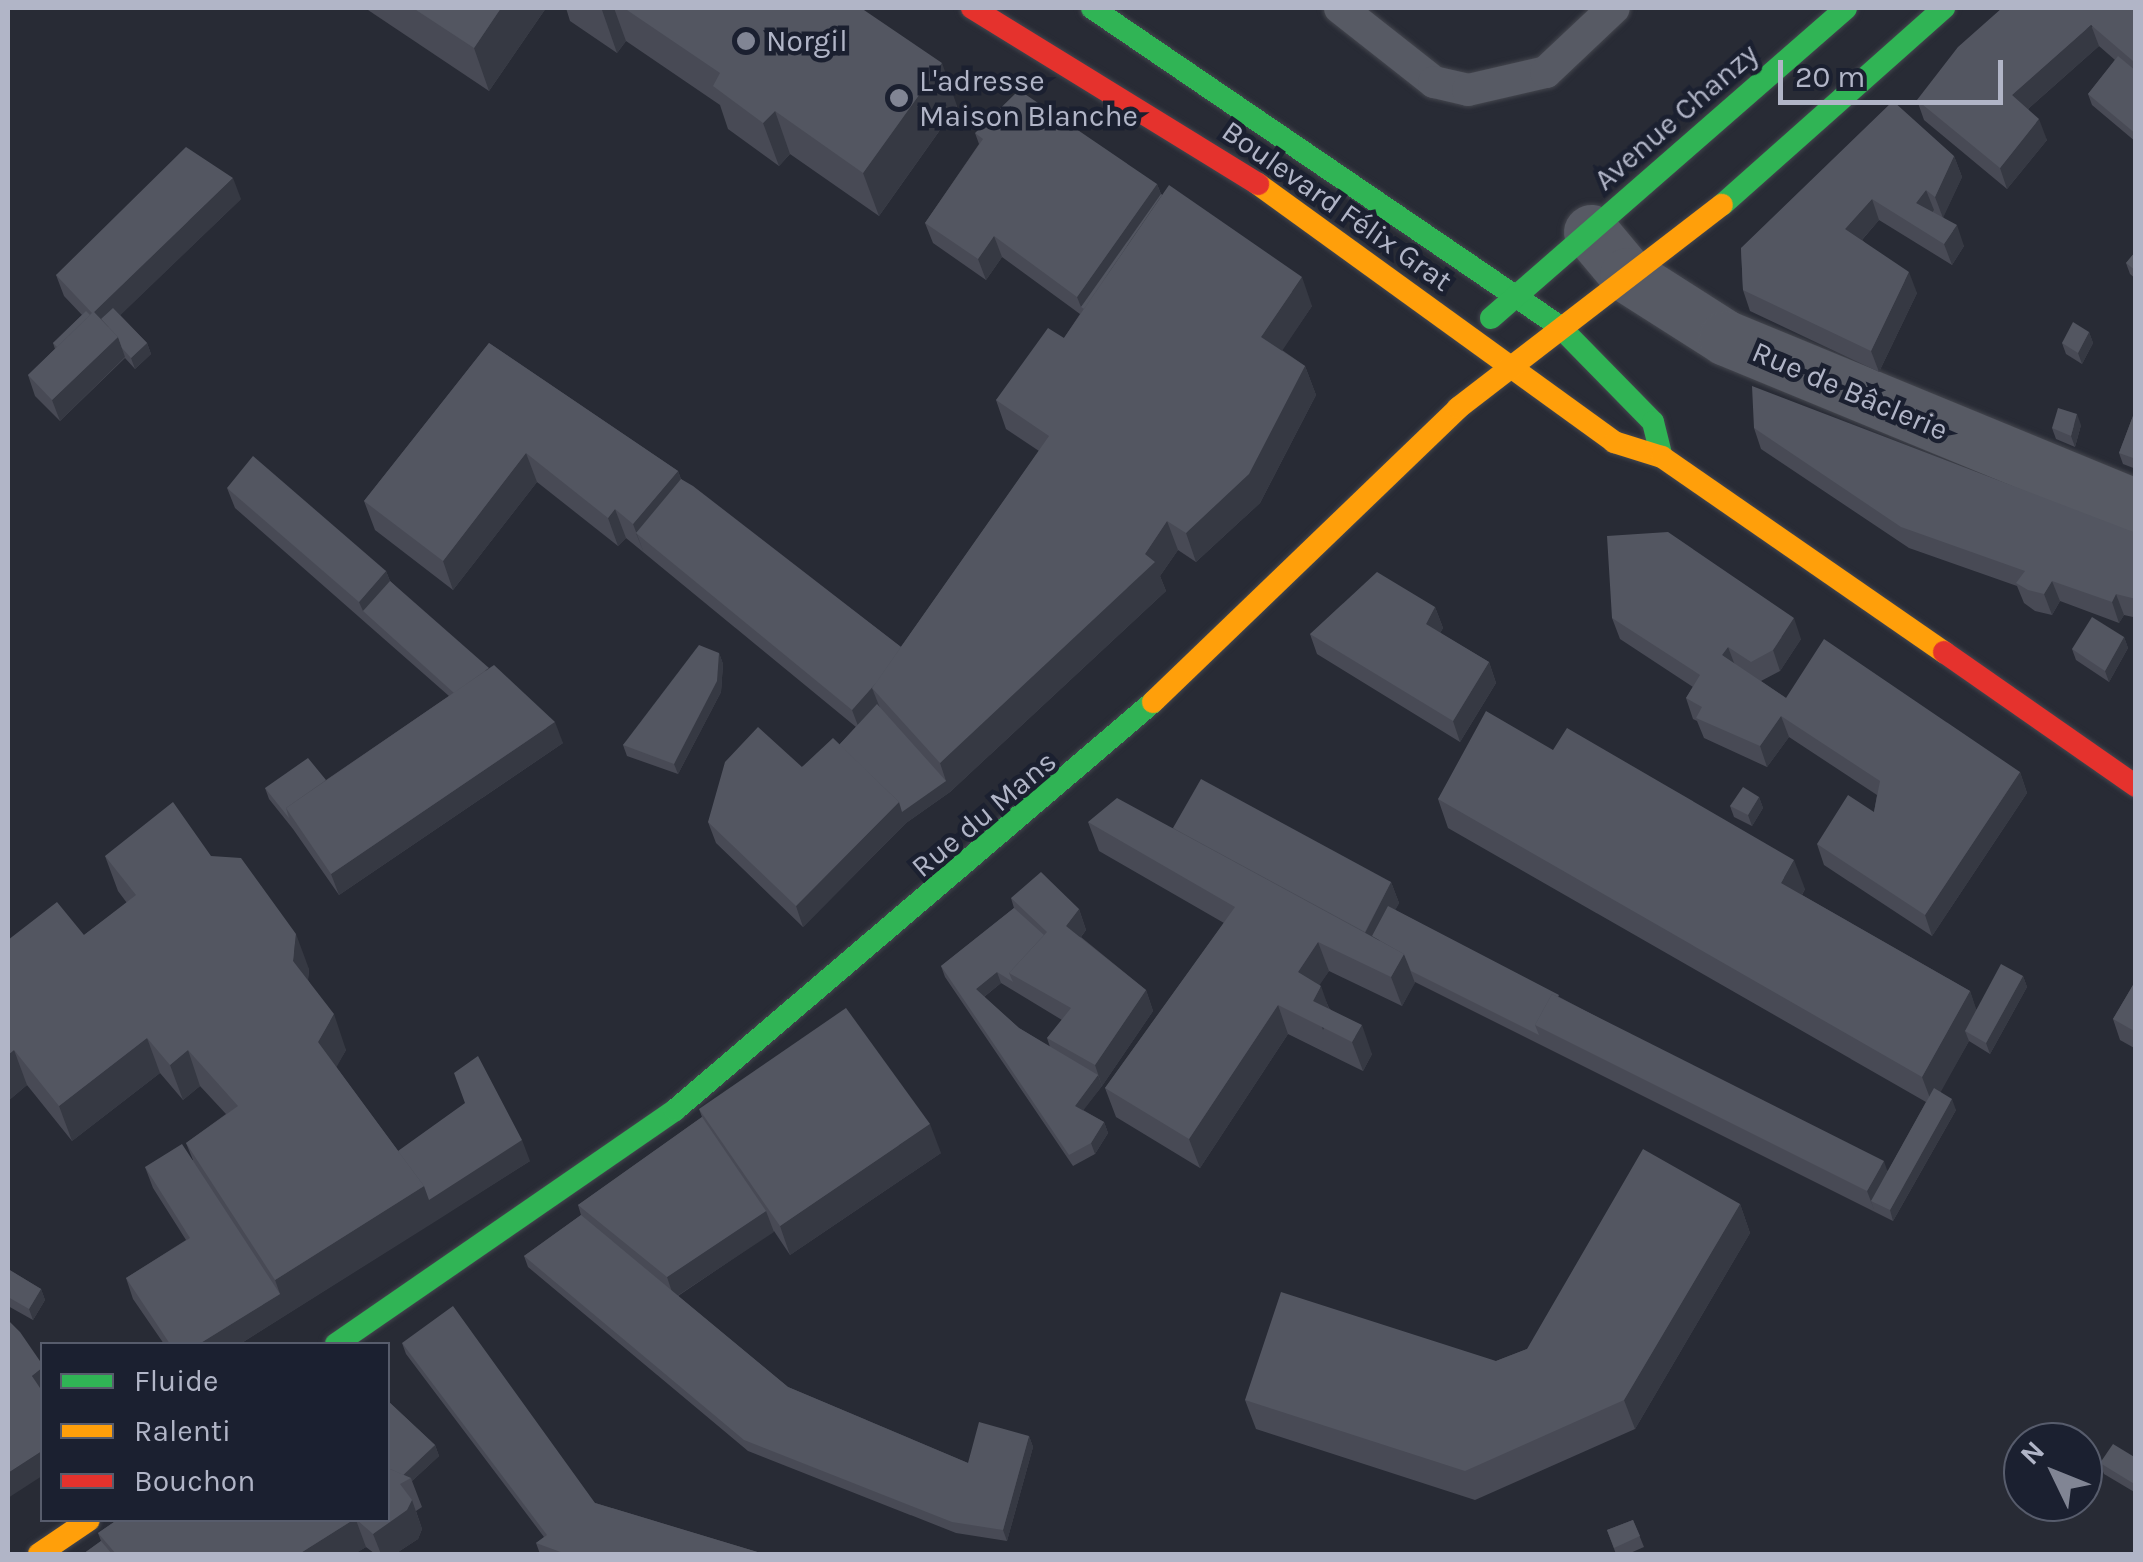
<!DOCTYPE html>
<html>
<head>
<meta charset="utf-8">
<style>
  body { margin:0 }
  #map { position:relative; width:2143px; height:1562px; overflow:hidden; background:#282b35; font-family:Karla,sans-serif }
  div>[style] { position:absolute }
  .roads { filter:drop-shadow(0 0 2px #44464e) drop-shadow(0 0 2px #44464e) }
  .lane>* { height:32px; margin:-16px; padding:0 16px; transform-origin:16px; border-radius:16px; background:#575a64 }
  .street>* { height:55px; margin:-27.5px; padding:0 27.5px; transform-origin:27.5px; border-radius:27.5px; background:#575a64 }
  .fast>* { height:22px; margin:-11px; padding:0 11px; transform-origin:11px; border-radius:11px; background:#30b455 }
  .slow>* { height:22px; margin:-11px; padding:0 11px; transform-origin:11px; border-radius:11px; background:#ff9f0a }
  .jam>* { height:22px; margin:-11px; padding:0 11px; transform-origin:11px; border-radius:11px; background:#e5322d }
  .wall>* { inset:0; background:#484a55 }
  .shaded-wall>* { inset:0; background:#363943 }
  .building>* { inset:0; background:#535661 }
  .dots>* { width:28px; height:28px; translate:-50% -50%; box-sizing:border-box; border:5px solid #1b2030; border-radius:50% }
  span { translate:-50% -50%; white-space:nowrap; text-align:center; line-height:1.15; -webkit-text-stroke:9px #1b2030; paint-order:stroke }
  .poi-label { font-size:30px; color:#b1b5c7 }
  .left { translate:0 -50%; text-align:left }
  .street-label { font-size:30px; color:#b1b5c7 }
  .frame { position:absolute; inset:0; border:10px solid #b1b5c7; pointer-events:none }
  .legend { position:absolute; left:40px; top:1342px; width:350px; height:180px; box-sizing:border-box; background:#1b2030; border:2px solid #575c6c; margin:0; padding:12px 18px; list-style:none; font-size:30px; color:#b1b5c7 }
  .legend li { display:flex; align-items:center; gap:20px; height:50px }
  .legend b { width:50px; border:2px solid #575c6c }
  .north { position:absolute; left:2003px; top:1422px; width:100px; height:100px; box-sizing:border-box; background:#1b2030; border:2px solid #575c6c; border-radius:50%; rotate:313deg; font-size:28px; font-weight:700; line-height:40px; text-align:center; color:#b1b5c7 }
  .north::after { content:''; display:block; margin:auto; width:35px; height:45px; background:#818594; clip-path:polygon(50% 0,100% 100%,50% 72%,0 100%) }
  .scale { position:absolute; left:1778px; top:60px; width:225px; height:45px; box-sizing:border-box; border:5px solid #b1b5c7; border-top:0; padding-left:12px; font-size:30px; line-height:35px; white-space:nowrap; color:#b1b5c7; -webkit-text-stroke:8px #1b2030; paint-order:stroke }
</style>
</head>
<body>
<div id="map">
  <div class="roads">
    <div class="lane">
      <div style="left:1340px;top:8px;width:120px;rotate:38.2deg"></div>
      <div style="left:1434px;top:82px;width:35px;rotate:13deg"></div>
      <div style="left:1468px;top:90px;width:80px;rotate:-13deg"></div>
      <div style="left:1546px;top:72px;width:93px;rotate:-43.3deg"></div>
    </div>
    <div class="street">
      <div style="left:1591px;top:232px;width:56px;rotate:50.1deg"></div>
      <div style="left:1627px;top:275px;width:117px;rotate:32.5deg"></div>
      <div style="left:1726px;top:338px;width:443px;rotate:22.4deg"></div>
    </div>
    <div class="fast">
      <div style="left:1092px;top:8px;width:565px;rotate:34.25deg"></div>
      <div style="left:1559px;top:326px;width:134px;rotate:45.6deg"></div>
      <div style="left:1653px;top:422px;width:36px;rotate:76deg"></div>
      <div style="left:1722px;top:205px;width:297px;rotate:-41.6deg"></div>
      <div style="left:1491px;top:318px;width:471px;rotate:-41.1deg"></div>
      <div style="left:336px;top:1344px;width:412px;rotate:-34.6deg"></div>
      <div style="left:675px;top:1110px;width:628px;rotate:-40.48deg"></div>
    </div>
    <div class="slow">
      <div style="left:1258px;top:184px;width:440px;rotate:35.9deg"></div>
      <div style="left:1614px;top:442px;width:50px;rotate:17.4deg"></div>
      <div style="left:1662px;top:457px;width:343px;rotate:34.7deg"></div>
      <div style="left:1153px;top:702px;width:424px;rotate:-43.9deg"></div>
      <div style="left:1458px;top:408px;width:333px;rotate:-37.6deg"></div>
      <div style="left:39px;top:1554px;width:60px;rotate:-34.2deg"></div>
    </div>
    <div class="jam">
      <div style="left:972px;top:8px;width:336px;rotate:31.6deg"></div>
      <div style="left:1944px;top:652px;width:234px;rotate:34.9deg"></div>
    </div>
  </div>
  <div class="wall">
    <div style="clip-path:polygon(365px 8px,546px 8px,489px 91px)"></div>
    <div style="clip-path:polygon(566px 8px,861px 8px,957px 106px,879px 216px,790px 154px,779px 166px,728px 129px,720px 105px,626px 41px,617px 53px,570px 21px)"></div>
    <div style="clip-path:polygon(2136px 8px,2136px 142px,2092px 105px,2088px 94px,2115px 60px,2099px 46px,2028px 109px,2047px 140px,2007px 189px,1924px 120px,1917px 100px)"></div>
    <div style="clip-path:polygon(975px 133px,1157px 184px,1161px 194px,1312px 306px,1282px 350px,1305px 366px,1316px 395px,1260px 503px,1196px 562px,1178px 550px,1160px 576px,1166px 591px,950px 792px,906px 823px,803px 927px,716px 843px,708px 822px,839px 745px,856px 727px,626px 538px,618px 546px,537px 482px,453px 590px,375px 530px,364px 501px,489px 343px,678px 471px,681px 479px,901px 647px,1039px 451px,1006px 429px,996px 400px,1064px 338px,1080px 314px,1002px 257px,986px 280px,933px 243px,925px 223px,979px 144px)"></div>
    <div style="clip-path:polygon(1954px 156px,1962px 177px,1943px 217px,1964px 246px,1952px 265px,1879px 220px,1862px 240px,1917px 293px,1879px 372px,1750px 311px,1743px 290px,1741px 248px)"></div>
    <div style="clip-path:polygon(241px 199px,120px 315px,147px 343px,151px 354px,135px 369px,125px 358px,60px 421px,35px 396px,28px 375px,55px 349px,53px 343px,82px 315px,64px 296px,56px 275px)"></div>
    <div style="clip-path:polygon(2136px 251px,2136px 279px,2130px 274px,2126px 263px)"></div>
    <div style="clip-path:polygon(2089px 332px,2093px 343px,2082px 364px,2066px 354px,2062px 343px)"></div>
    <div style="clip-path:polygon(2136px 408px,2136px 469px,2123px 464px,2119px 453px)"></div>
    <div style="clip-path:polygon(2081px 425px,2075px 447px,2056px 439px,2052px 428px)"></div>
    <div style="clip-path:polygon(1754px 428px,2136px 533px,2136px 623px,2133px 617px,2124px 615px,2119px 623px,2060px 601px,2052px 615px,2035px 611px,2024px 603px,2017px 586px,1909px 548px,1761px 449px)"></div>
    <div style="clip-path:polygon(227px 488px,386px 571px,390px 581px,563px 743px,339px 895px,293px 829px,269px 799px,265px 788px,326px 780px,449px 696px,235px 508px)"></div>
    <div style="clip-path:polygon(1435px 607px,1443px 628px,1440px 633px,1489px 662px,1496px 683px,1460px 742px,1317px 654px,1310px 634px)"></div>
    <div style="clip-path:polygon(1612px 618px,1801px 639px,1780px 671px,1761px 681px,1786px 698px,2020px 772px,2027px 793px,1932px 936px,1824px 865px,1817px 844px,1874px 812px,1877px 795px,1789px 737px,1767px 767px,1704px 738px,1697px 721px,1693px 719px,1686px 698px,1693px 687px,1620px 639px)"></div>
    <div style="clip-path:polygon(2124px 637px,2128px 648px,2109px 682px,2076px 660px,2072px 649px)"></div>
    <div style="clip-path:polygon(719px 653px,723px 664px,721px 692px,678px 774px,627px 756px,623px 745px)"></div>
    <div style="clip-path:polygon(1553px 750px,1805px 889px,1802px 895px,1970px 991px,1976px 1010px,2023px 976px,2027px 987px,1990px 1054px,1969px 1041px,1940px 1092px,1956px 1110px,1893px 1221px,1415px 982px,1402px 1006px,1329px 971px,1319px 985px,1329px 1008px,1372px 1054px,1363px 1071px,1288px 1034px,1200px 1168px,1116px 1117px,1105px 1088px,1224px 923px,1099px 851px,1088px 822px,1173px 828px,1391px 882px,1399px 903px,1395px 910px,1888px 1171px,1926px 1102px,1448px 828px,1438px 799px)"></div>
    <div style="clip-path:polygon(1759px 797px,1763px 808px,1752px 826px,1734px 817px,1730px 806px)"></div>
    <div style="clip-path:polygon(105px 856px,211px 856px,309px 969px,308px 980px,346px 1050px,336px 1067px,398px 1151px,530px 1161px,240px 1344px,164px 1344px,133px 1299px,126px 1278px,186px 1240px,153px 1188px,145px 1167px,193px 1160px,186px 1143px,226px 1114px,200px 1086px,183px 1100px,160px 1073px,72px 1141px,27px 1085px,8px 1101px,8px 940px,84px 935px,127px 903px,118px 891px)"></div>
    <div style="clip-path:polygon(evenodd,1011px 898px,1079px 909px,1086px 930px,1081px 937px,1146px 990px,1153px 1011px,1102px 1086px,1083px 1110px,1104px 1122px,1108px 1133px,1095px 1154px,1073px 1166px,945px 977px,941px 966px,1014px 908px,1011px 898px,1001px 983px,1062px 1020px,1047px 1038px,1050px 1047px,1019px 1028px,984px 997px,1001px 983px)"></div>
    <div style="clip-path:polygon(2136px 980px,2136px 1049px,2120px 1040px,2113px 1019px)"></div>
    <div style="clip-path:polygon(699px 1109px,941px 1153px,790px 1255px,774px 1231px,678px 1296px,788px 1387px,968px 1463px,1029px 1436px,1033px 1447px,1007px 1541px,956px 1533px,748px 1451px,528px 1267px,524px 1256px,581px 1215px,578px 1205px,702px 1117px)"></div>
    <div style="clip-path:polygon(1740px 1204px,1750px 1233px,1635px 1429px,1475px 1500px,1256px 1429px,1245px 1400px,1496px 1361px,1527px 1349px)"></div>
    <div style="clip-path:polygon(8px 1269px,41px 1289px,45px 1300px,33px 1320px,8px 1306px)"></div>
    <div style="clip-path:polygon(402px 1343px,595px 1503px,764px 1554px,540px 1554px,536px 1543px,544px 1537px,406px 1354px)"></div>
    <div style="clip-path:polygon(388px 1401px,435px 1445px,439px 1456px,412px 1481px,422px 1507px,416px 1511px,422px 1529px,418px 1539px,395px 1554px,375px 1554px,366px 1547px,354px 1554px,83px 1554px,101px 1541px,98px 1533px,117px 1520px,388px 1520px)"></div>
    <div style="clip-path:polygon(2136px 1458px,2136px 1493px,2104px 1474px,2100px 1463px)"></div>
    <div style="clip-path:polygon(1633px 1520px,1644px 1547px,1628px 1554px,1616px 1554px,1607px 1530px)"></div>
  </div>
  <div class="shaded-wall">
    <div style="clip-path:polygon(501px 8px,546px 8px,489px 91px,474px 48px)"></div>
    <div style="clip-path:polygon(604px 8px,614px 8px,626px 41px,617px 53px,602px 10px)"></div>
    <div style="clip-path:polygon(2091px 25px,2099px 46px,2020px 116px,2012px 95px)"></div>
    <div style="clip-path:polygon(942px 63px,957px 106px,879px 216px,863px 173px)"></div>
    <div style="clip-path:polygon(775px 111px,790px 154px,779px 166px,763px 123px)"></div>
    <div style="clip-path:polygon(2039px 119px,2047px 140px,2007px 189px,2000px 168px)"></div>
    <div style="clip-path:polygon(1954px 156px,1962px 177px,1943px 218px,1935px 197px)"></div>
    <div style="clip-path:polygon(233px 178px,241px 199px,105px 330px,94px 312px)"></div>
    <div style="clip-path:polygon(1157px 184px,1165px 205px,1081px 307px,1077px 297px)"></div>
    <div style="clip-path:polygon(1926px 190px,1934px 210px,1923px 224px,1916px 203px)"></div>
    <div style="clip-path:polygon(1872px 199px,1879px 220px,1853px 250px,1845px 229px)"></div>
    <div style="clip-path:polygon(1957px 225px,1964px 246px,1952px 265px,1944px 244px)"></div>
    <div style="clip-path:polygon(994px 236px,1002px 257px,986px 280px,978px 259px)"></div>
    <div style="clip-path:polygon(1909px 272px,1917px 293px,1879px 372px,1871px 351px)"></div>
    <div style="clip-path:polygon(1302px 277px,1312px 306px,1272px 366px,1261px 337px)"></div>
    <div style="clip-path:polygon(2089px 332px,2093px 343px,2082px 364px,2078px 353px)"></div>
    <div style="clip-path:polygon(118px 337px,125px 357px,60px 421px,52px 400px)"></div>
    <div style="clip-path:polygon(147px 343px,151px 354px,135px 369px,131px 358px)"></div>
    <div style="clip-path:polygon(1305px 366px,1316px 395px,1260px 503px,1196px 562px,1186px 533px)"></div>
    <div style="clip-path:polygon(2077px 414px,2081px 425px,2075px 447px,2071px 436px)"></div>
    <div style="clip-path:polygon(526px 453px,537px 482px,453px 590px,443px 561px)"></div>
    <div style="clip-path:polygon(678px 471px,688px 500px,636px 533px,644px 553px,633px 524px)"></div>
    <div style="clip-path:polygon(615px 509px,626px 538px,618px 546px,608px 518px)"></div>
    <div style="clip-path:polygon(1167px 521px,1178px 550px,1160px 576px,1166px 591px,950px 792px,906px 823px,803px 927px,796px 906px,899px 802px,946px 781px,940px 763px,1145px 554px)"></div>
    <div style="clip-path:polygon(386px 571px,394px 592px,363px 611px,359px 602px)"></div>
    <div style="clip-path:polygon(2052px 581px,2060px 601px,2052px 615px,2044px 594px)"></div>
    <div style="clip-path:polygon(2116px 594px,2124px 615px,2119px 623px,2112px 602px)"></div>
    <div style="clip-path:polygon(1435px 607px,1443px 628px,1433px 645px,1426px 624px)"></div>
    <div style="clip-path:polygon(1794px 618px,1801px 639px,1780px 671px,1773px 650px)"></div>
    <div style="clip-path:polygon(2124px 637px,2128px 648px,2109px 682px,2105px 671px)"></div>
    <div style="clip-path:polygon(1728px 647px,1736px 668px,1722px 655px)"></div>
    <div style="clip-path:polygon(905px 650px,872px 688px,880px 708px,860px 731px,852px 710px)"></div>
    <div style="clip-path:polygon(719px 653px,723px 664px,721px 692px,678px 774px,674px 764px)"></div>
    <div style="clip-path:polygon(1489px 662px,1496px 683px,1460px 742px,1453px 721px)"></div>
    <div style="clip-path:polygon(1781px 716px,1789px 737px,1767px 767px,1760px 746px)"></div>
    <div style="clip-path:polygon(555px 722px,563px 743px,339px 895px,331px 874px)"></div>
    <div style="clip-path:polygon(2020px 772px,2027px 793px,1932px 936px,1925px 915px)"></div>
    <div style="clip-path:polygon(1759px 797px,1763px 808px,1752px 826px,1748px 815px)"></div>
    <div style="clip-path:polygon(1794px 860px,1805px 889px,1792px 912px,1781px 883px)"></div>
    <div style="clip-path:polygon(1391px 882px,1399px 903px,1373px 953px,1362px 939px)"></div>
    <div style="clip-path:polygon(1079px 909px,1086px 930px,1074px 946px,1066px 926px)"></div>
    <div style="clip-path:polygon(296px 934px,309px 969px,306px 996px,293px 961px)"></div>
    <div style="clip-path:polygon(1318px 942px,1329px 971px,1309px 1001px,1298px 972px)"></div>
    <div style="clip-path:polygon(1404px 954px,1415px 983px,1402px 1006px,1391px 977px)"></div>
    <div style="clip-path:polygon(997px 972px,1001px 983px,980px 1000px,976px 989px)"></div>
    <div style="clip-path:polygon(2023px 976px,2027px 987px,1990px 1054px,1986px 1043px)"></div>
    <div style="clip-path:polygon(1321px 986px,1331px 1015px,1323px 1030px,1313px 1001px)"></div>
    <div style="clip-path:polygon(1146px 990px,1153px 1011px,1102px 1086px,1095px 1065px)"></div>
    <div style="clip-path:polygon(1970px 991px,1980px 1020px,1965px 1031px,1969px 1041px,1933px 1106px,1922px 1077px)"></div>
    <div style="clip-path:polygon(1278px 1005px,1288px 1034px,1200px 1168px,1189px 1139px)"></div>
    <div style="clip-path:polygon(334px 1014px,346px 1050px,331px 1077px,318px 1042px)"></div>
    <div style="clip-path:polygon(1362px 1025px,1372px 1054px,1363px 1071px,1352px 1042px)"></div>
    <div style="clip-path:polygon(147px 1038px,160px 1073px,72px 1141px,59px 1106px)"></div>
    <div style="clip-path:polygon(14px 1050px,27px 1085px,8px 1101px,8px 1055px)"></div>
    <div style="clip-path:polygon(188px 1050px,200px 1086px,183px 1100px,170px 1065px)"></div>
    <div style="clip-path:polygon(1098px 1075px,1102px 1086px,1079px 1116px,1075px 1106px)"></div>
    <div style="clip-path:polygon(1952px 1099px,1956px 1110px,1893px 1221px,1890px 1210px)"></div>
    <div style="clip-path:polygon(1104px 1122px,1108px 1133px,1095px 1154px,1091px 1143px)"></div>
    <div style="clip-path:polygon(930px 1124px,941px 1153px,790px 1255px,780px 1226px)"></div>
    <div style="clip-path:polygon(522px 1140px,530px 1161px,436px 1221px,240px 1344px,199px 1344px,280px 1294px,275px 1280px,424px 1186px)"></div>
    <div style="clip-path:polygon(1884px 1161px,1891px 1182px,1871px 1201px,1875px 1212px,1867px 1191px)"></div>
    <div style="clip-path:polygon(1740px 1204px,1750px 1233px,1635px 1429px,1624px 1400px)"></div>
    <div style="clip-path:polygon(766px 1211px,774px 1232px,674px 1298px,667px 1277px)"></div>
    <div style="clip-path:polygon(41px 1289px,45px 1300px,33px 1320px,29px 1309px)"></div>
    <div style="clip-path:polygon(42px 1368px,42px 1395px,32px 1376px)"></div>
    <div style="clip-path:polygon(1029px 1436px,1033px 1447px,1007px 1541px,1003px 1530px)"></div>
    <div style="clip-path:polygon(435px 1445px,439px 1456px,412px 1481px,411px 1478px,393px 1485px)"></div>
    <div style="clip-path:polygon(42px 1451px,42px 1476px,8px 1498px,8px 1473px)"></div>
    <div style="clip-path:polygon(412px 1500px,422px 1529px,418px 1539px,395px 1554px,381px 1554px,373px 1534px)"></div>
    <div style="clip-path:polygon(353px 1520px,356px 1520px,366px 1547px,354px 1554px,299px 1554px)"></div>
  </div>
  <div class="building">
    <div style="clip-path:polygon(413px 8px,501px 8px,474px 48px)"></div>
    <div style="clip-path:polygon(624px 8px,861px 8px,942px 63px,863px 173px,775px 111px,763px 123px,713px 86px,720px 73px)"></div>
    <div style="clip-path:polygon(2002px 8px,2136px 8px,2136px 59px,2133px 61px,2091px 25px,2012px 95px,2039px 119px,2000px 168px,1917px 100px,1958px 47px)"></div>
    <div style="clip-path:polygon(2118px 56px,2136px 71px,2136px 134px,2088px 94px)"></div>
    <div style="clip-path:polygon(1019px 90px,1157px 184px,1077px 297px,994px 236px,978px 259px,925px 223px,983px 139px,975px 133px)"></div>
    <div style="clip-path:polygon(1893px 101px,1954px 156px,1935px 197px,1926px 190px,1916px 203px,1957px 225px,1944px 244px,1872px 199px,1845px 229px,1909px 272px,1871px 351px,1743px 290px,1741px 248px)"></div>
    <div style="clip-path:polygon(186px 147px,233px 178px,94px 312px,118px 337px,52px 400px,28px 375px,92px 313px,56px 275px)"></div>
    <div style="clip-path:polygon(1169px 185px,1302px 277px,1261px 337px,1305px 366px,1249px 474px,1186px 533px,1167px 521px,1145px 554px,1155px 562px,940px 763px,872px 688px,1049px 436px,996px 400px,1048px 328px,1064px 338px)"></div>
    <div style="clip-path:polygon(1161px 194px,1162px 195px,1084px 309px,1081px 307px)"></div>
    <div style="clip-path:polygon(2136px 251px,2136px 271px,2126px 263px)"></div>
    <div style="clip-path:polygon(113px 308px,147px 343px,131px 358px,122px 348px,118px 337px,101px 319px)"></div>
    <div style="clip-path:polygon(86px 311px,90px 315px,57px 347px,53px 343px)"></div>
    <div style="clip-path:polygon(2073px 322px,2089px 332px,2078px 353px,2062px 343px)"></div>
    <div style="clip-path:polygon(489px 343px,678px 471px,633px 524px,615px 509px,608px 518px,526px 453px,443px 561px,364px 501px)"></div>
    <div style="clip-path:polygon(1752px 386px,2136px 533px,2136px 599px,2116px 594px,2112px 602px,2052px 581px,2044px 594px,2028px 590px,2016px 583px,2025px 571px,1901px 527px,1754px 428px)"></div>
    <div style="clip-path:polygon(2058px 408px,2077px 414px,2071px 436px,2052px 428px)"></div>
    <div style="clip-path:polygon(2136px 408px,2136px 459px,2119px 453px)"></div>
    <div style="clip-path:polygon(253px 456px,386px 571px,359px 602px,227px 488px)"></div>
    <div style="clip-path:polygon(681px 479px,693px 486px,901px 647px,876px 683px,852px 710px,636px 533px)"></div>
    <div style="clip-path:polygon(1668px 532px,1794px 618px,1773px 650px,1751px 662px,1728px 647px,1722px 655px,1786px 698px,1824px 639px,2020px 772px,1925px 915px,1817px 844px,1848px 795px,1874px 812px,1880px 781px,1781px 716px,1760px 746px,1696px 718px,1702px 707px,1686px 698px,1700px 675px,1612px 618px,1607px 536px)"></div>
    <div style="clip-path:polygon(1377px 572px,1435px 607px,1426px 624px,1489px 662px,1453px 721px,1310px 634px)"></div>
    <div style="clip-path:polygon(390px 581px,489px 668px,454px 693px,363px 611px)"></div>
    <div style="clip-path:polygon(2092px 617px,2124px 637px,2105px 671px,2072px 649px)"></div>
    <div style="clip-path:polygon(699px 645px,719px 653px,717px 681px,674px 764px,623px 745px)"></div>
    <div style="clip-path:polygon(494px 665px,555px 722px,331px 874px,286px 808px)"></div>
    <div style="clip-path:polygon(877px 704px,946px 781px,902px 812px,899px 802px,839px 745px)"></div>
    <div style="clip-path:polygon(1486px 711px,1553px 750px,1567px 728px,1794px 860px,1781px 883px,1970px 991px,1922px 1077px,1438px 799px)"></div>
    <div style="clip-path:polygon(758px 727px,802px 767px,833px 738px,899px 802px,796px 906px,708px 822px,725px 762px)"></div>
    <div style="clip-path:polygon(308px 758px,326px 780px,286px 808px,289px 818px,265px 788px)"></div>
    <div style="clip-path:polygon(1201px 779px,1391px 882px,1365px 932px,1173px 828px)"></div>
    <div style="clip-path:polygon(1743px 787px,1759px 797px,1748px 815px,1730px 806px)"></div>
    <div style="clip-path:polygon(1117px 798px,1404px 954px,1391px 977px,1318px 942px,1298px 972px,1321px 986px,1313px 1001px,1362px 1025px,1352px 1042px,1278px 1005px,1189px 1139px,1105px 1088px,1235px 907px,1088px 822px)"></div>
    <div style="clip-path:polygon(173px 802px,211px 856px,241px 858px,296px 934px,293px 961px,334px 1014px,318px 1042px,424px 1186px,275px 1280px,186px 1143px,238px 1106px,188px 1050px,170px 1065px,147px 1038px,59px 1106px,14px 1050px,8px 1055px,8px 940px,57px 902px,84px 935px,136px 895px,105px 856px)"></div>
    <div style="clip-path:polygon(1041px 872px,1079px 909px,1066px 926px,1146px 990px,1095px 1065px,1047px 1038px,1071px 1008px,1009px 973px,1047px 932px,1011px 898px)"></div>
    <div style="clip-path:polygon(1388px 906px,1559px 995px,1558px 997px,1552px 994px,1535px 1025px,1539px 1035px,1411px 971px,1404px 954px,1372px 936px)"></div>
    <div style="clip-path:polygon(1014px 908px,1044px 935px,1009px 973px,1013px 982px,997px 972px,976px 989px,1019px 1028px,1098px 1075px,1075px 1106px,1104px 1122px,1091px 1143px,1069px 1155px,941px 966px)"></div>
    <div style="clip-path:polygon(2001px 964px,2023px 976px,1986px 1043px,1965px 1031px)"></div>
    <div style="clip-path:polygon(2136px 980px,2136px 1032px,2113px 1019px)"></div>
    <div style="clip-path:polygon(1552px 994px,1884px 1161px,1867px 1191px,1535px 1025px)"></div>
    <div style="clip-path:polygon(846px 1008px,930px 1124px,780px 1226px,699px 1109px)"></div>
    <div style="clip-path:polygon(478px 1056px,522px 1140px,429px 1200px,424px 1186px,398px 1151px,465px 1103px,454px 1073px)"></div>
    <div style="clip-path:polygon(1934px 1088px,1952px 1099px,1890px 1210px,1871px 1201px)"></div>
    <div style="clip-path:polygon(702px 1117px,766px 1211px,667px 1277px,578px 1205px)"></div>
    <div style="clip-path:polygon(182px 1144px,280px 1294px,199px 1344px,170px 1344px,126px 1278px,190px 1238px,145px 1167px)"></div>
    <div style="clip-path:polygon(1643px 1149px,1740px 1204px,1624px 1400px,1465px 1471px,1245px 1400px,1281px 1292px,1496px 1361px,1527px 1349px)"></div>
    <div style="clip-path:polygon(581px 1215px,788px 1387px,968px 1463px,979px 1422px,1029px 1436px,1003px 1530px,952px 1522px,744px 1440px,524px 1256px)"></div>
    <div style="clip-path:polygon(8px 1269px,41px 1289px,29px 1309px,8px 1297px)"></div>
    <div style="clip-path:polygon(453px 1306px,595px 1503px,764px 1554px,566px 1554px,536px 1543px,547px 1535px,402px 1343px)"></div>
    <div style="clip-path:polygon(8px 1320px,20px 1332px,42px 1364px,42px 1368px,32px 1376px,42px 1391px,42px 1451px,8px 1473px)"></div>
    <div style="clip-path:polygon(388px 1401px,435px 1445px,403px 1475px,388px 1468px)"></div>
    <div style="clip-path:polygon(2113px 1444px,2136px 1458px,2136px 1485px,2100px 1463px)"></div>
    <div style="clip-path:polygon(388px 1468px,411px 1478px,400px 1484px,412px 1500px,407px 1510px,373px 1534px,357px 1520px,388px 1520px)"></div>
    <div style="clip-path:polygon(117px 1520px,353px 1520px,299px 1554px,116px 1554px,98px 1533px)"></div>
    <div style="clip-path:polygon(1633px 1520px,1640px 1536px,1614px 1548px,1607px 1530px)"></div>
    <div style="clip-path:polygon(101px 1541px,112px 1554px,83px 1554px)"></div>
  </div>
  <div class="dots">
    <div style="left:746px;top:41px;background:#818594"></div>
    <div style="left:899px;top:98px;background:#818594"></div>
  </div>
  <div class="poi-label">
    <span class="left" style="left:766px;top:41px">Norgil</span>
    <span class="left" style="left:919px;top:98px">L'adresse<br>Maison Blanche</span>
  </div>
  <div class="street-label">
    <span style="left:1676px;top:117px;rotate:-41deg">Avenue Chanzy</span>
    <span style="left:1337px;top:206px;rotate:35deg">Boulevard Félix Grat</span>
    <span style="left:1850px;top:391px;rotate:23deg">Rue de Bâclerie</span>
    <span style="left:984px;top:814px;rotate:-40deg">Rue du Mans</span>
  </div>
  <div class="frame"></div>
  <ul class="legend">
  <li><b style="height:12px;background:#30b455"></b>Fluide</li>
  <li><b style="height:12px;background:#ff9f0a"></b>Ralenti</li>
  <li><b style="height:12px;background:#e5322d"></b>Bouchon</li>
  </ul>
  <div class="north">N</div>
  <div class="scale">20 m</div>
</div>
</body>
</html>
